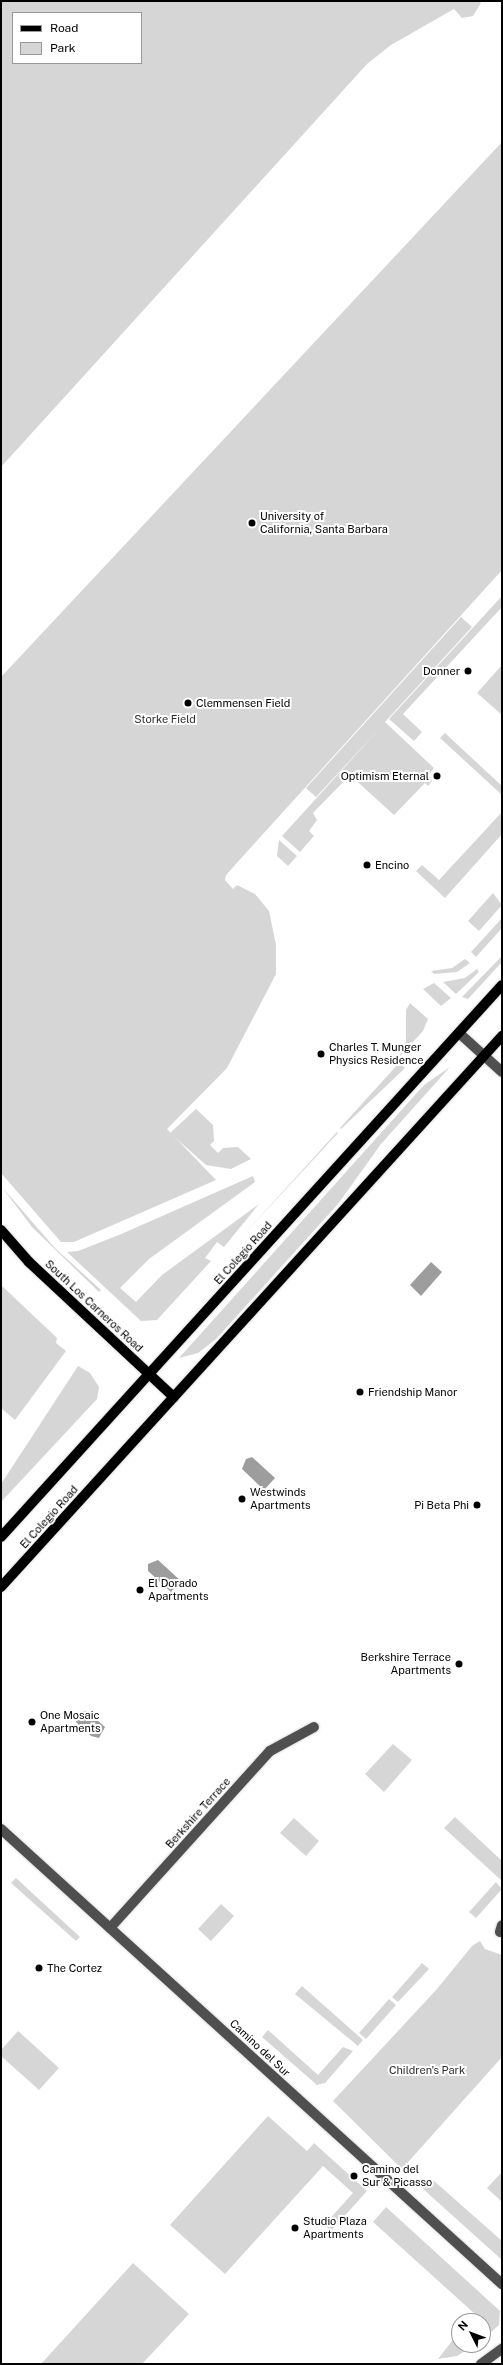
<!DOCTYPE html>
<html>
<head>
<meta charset="utf-8">
<style>
  body { margin:0 }
  #map { position:relative; width:503px; height:2365px; overflow:hidden; background:#fff; font-family:"Public Sans",sans-serif }
  div>[style] { position:absolute }
  .green>* { inset:0; background:#d6d6d6 }
  .water>* { inset:0; background:#9d9d9d }
  .roads { filter:drop-shadow(0 0 1px #dbdbdb) drop-shadow(0 0 1px #dbdbdb) }
  .minor>* { height:10px; margin:-5px; padding:0 5px; transform-origin:5px; border-radius:5px; background:#4f4f4f }
  .major>* { height:10px; margin:-5px; padding:0 5px; transform-origin:5px; border-radius:5px; background:#000 }
  .dots>* { width:11px; height:11px; translate:-50% -50%; box-sizing:border-box; border:2px solid #fff; border-radius:50% }
  span { translate:-50% -50%; white-space:nowrap; text-align:center; line-height:1.15; -webkit-text-stroke:4px #fff; paint-order:stroke }
  .poi-label { font-size:11px; color:#000 }
  .left { translate:0 -50%; text-align:left }
  .right { translate:-100% -50%; text-align:right }
  .park-label { font-size:11px; color:#2d2d2d }
  .street-label { font-size:11px; color:#000 }
  .frame { position:absolute; inset:0; border:2px solid #000; pointer-events:none }
  .legend { position:absolute; left:12px; top:12px; width:130px; height:52px; box-sizing:border-box; background:#fff; border:1px solid #999; margin:0; padding:5px 7px; list-style:none; font-size:12px; color:#000 }
  .legend li { display:flex; align-items:center; gap:8px; height:20px }
  .legend b { width:20px; border:1px solid #999 }
  .north { position:absolute; left:451px; top:2313px; width:40px; height:40px; box-sizing:border-box; background:#fff; border:1px solid #999; border-radius:50%; rotate:312deg; font-size:11px; font-weight:700; line-height:16px; text-align:center; color:#000 }
  .north::after { content:''; display:block; margin:auto; width:14px; height:18px; background:#000; clip-path:polygon(50% 0,100% 100%,50% 72%,0 100%) }
</style>
</head>
<body>
<div id="map">
  <div class="green">
    <div style="clip-path:polygon(evenodd,1px 1px,479px 1px,481px 3px,473px 16px,462px 18px,454px 9px,391px 45px,367px 64px,1px 467px,1px 1px,13px 13px,141px 13px,141px 63px,13px 63px,13px 13px)"></div>
    <div style="clip-path:polygon(502px 142px,502px 570px,226px 875px,225px 880px,233px 889px,237px 885px,255px 894px,269px 911px,276px 945px,276px 974px,227px 1068px,167px 1129px,216px 1180px,74px 1242px,61px 1242px,1px 1173px,1px 677px)"></div>
    <div style="clip-path:polygon(502px 596px,502px 607px,403px 714px,422px 732px,414px 741px,389px 719px)"></div>
    <div style="clip-path:polygon(461px 617px,472px 627px,385px 722px,434px 768px,428px 776px,432px 781px,428px 786px,425px 783px,394px 815px,350px 775px,313px 813px,317px 820px,309px 831px,314px 836px,300px 852px,282px 836px,382px 726px,316px 797px,306px 788px)"></div>
    <div style="clip-path:polygon(502px 665px,502px 715px,477px 693px)"></div>
    <div style="clip-path:polygon(445px 733px,502px 786px,502px 795px,440px 738px)"></div>
    <div style="clip-path:polygon(502px 812px,502px 834px,445px 898px,416px 871px,422px 865px,439px 880px)"></div>
    <div style="clip-path:polygon(279px 840px,297px 856px,288px 866px,277px 856px)"></div>
    <div style="clip-path:polygon(493px 893px,502px 905px,479px 931px,468px 921px)"></div>
    <div style="clip-path:polygon(502px 918px,502px 928px,476px 957px,471px 952px)"></div>
    <div style="clip-path:polygon(502px 956px,502px 962px,468px 999px,462px 997px)"></div>
    <div style="clip-path:polygon(465px 959px,470px 963px,457px 972px,434px 974px,431px 971px,452px 968px)"></div>
    <div style="clip-path:polygon(477px 969px,479px 972px,456px 994px,443px 982px,465px 978px)"></div>
    <div style="clip-path:polygon(434px 983px,451px 998px,441px 1006px,423px 989px)"></div>
    <div style="clip-path:polygon(410px 1003px,428px 1019px,423px 1031px,399px 1057px,406px 1041px,406px 1010px)"></div>
    <div style="clip-path:polygon(399px 1063px,405px 1068px,341px 1129px,340px 1128px)"></div>
    <div style="clip-path:polygon(450px 1067px,381px 1144px,338px 1204px,216px 1339px,198px 1353px,179px 1358px,424px 1085px)"></div>
    <div style="clip-path:polygon(196px 1109px,213px 1125px,214px 1141px,210px 1145px,218px 1153px,223px 1148px,238px 1147px,251px 1159px,231px 1169px,206px 1165px,170px 1133px)"></div>
    <div style="clip-path:polygon(337px 1132px,338px 1133px,235px 1244px)"></div>
    <div style="clip-path:polygon(253px 1176px,255px 1182px,149px 1259px,120px 1288px,136px 1302px,162px 1275px,259px 1204px,224px 1247px,217px 1242px,205px 1258px,211px 1261px,157px 1320px,141px 1321px,67px 1252px,78px 1251px,119px 1235px)"></div>
    <div style="clip-path:polygon(1px 1186px,55px 1248px,101px 1290px,99px 1292px,32px 1227px)"></div>
    <div style="clip-path:polygon(1px 1285px,57px 1338px,56px 1343px,66px 1351px,15px 1420px,1px 1408px)"></div>
    <div style="clip-path:polygon(78px 1366px,90px 1373px,99px 1387px,97px 1399px,1px 1502px,1px 1484px)"></div>
    <div style="clip-path:polygon(393px 1744px,412px 1760px,384px 1792px,365px 1774px)"></div>
    <div style="clip-path:polygon(455px 1817px,502px 1861px,502px 1881px,444px 1828px)"></div>
    <div style="clip-path:polygon(294px 1818px,319px 1841px,306px 1856px,280px 1833px)"></div>
    <div style="clip-path:polygon(16px 1878px,80px 1937px,76px 1941px,11px 1883px)"></div>
    <div style="clip-path:polygon(496px 1882px,502px 1889px,476px 1918px,469px 1912px)"></div>
    <div style="clip-path:polygon(221px 1904px,234px 1916px,211px 1941px,198px 1929px)"></div>
    <div style="clip-path:polygon(480px 1941px,485px 1949px,502px 1955px,502px 2057px,402px 2169px,333px 2101px,437px 1989px,472px 1946px)"></div>
    <div style="clip-path:polygon(422px 1963px,429px 1969px,398px 2002px,392px 1997px)"></div>
    <div style="clip-path:polygon(302px 1986px,363px 2040px,358px 2046px,295px 1994px)"></div>
    <div style="clip-path:polygon(389px 1999px,396px 2005px,366px 2039px,359px 2033px)"></div>
    <div style="clip-path:polygon(268px 2030px,318px 2075px,343px 2047px,353px 2051px,325px 2083px,317px 2085px,262px 2037px)"></div>
    <div style="clip-path:polygon(18px 2031px,59px 2068px,39px 2090px,1px 2056px,1px 2050px)"></div>
    <div style="clip-path:polygon(268px 2116px,307px 2151px,314px 2143px,367px 2191px,331px 2231px,324px 2225px,353px 2193px,323px 2166px,225px 2274px,170px 2225px)"></div>
    <div style="clip-path:polygon(502px 2172px,502px 2202px,487px 2188px)"></div>
    <div style="clip-path:polygon(433px 2180px,502px 2241px,502px 2260px,422px 2188px)"></div>
    <div style="clip-path:polygon(386px 2207px,500px 2311px,499px 2325px,483px 2339px,483px 2321px,469px 2321px,475px 2314px,373px 2222px)"></div>
    <div style="clip-path:polygon(133px 2263px,189px 2314px,142px 2364px,41px 2364px)"></div>
    <div style="clip-path:polygon(459px 2332px,459px 2345px,475px 2345px,457px 2356px,438px 2359px)"></div>
  </div>
  <div class="water">
    <div style="clip-path:polygon(431px 1262px,442px 1272px,421px 1296px,410px 1285px)"></div>
    <div style="clip-path:polygon(252px 1457px,275px 1478px,264px 1490px,242px 1469px,246px 1459px)"></div>
    <div style="clip-path:polygon(158px 1560px,181px 1581px,171px 1592px,148px 1571px,148px 1564px)"></div>
    <div style="clip-path:polygon(87px 1711px,105px 1727px,99px 1738px,91px 1736px,76px 1722px,79px 1712px)"></div>
  </div>
  <div class="roads">
    <div class="minor">
      <div style="left:459px;top:1033px;width:58px;rotate:42.2deg"></div>
      <div style="left:1px;top:1829px;width:677px;rotate:42.25deg"></div>
      <div style="left:110px;top:1928px;width:239px;rotate:-47.9deg"></div>
      <div style="left:270px;top:1751px;width:50px;rotate:-28.6deg"></div>
      <div style="left:500px;top:1932px;width:7px;rotate:-74deg"></div>
      <div style="left:481px;top:2364px;width:26px;rotate:-36deg"></div>
    </div>
    <div class="major">
      <div style="left:1px;top:1230px;width:43px;rotate:48.8deg"></div>
      <div style="left:29px;top:1262px;width:198px;rotate:43deg"></div>
      <div style="left:1px;top:1537px;width:745px;rotate:-47.77deg"></div>
      <div style="left:1px;top:1587px;width:745px;rotate:-47.72deg"></div>
    </div>
  </div>
  <div class="dots">
    <div style="left:252px;top:523px;background:#000"></div>
    <div style="left:468px;top:671px;background:#000"></div>
    <div style="left:188px;top:703px;background:#000"></div>
    <div style="left:437px;top:776px;background:#000"></div>
    <div style="left:367px;top:865px;background:#000"></div>
    <div style="left:321px;top:1054px;background:#000"></div>
    <div style="left:360px;top:1392px;background:#000"></div>
    <div style="left:242px;top:1499px;background:#000"></div>
    <div style="left:477px;top:1505px;background:#000"></div>
    <div style="left:140px;top:1590px;background:#000"></div>
    <div style="left:459px;top:1664px;background:#000"></div>
    <div style="left:32px;top:1722px;background:#000"></div>
    <div style="left:39px;top:1968px;background:#000"></div>
    <div style="left:354px;top:2176px;background:#000"></div>
    <div style="left:295px;top:2228px;background:#000"></div>
  </div>
  <div class="poi-label">
    <span class="left" style="left:260px;top:523px">University of<br>California, Santa Barbara</span>
    <span class="right" style="left:460px;top:671px">Donner</span>
    <span class="left" style="left:196px;top:703px">Clemmensen Field</span>
    <span class="right" style="left:429px;top:776px">Optimism Eternal</span>
    <span class="left" style="left:375px;top:865px">Encino</span>
    <span class="left" style="left:329px;top:1054px">Charles T. Munger<br>Physics Residence</span>
    <span class="left" style="left:368px;top:1392px">Friendship Manor</span>
    <span class="left" style="left:250px;top:1499px">Westwinds<br>Apartments</span>
    <span class="right" style="left:469px;top:1505px">Pi Beta Phi</span>
    <span class="left" style="left:148px;top:1590px">El Dorado<br>Apartments</span>
    <span class="right" style="left:451px;top:1664px">Berkshire Terrace<br>Apartments</span>
    <span class="left" style="left:40px;top:1722px">One Mosaic<br>Apartments</span>
    <span class="left" style="left:47px;top:1968px">The Cortez</span>
    <span class="left" style="left:362px;top:2176px">Camino del<br>Sur &amp; Picasso</span>
    <span class="left" style="left:303px;top:2228px">Studio Plaza<br>Apartments</span>
  </div>
  <div class="park-label">
    <span style="left:165px;top:719px">Storke Field</span>
    <span style="left:427px;top:2070px">Children's Park</span>
  </div>
  <div class="street-label">
    <span style="left:243px;top:1253px;rotate:-48deg">El Colegio Road</span>
    <span style="left:94px;top:1306px;rotate:43deg">South Los Carneros Road</span>
    <span style="left:49px;top:1517px;rotate:-48deg">El Colegio Road</span>
    <span style="left:198px;top:1813px;rotate:-48deg">Berkshire Terrace</span>
    <span style="left:260px;top:2048px;rotate:43deg">Camino del Sur</span>
  </div>
  <div class="frame"></div>
  <ul class="legend">
  <li><b style="height:5px;background:#000"></b>Road</li>
  <li><b style="height:11px;background:#d6d6d6"></b>Park</li>
  </ul>
  <div class="north">N</div>
</div>
</body>
</html>
